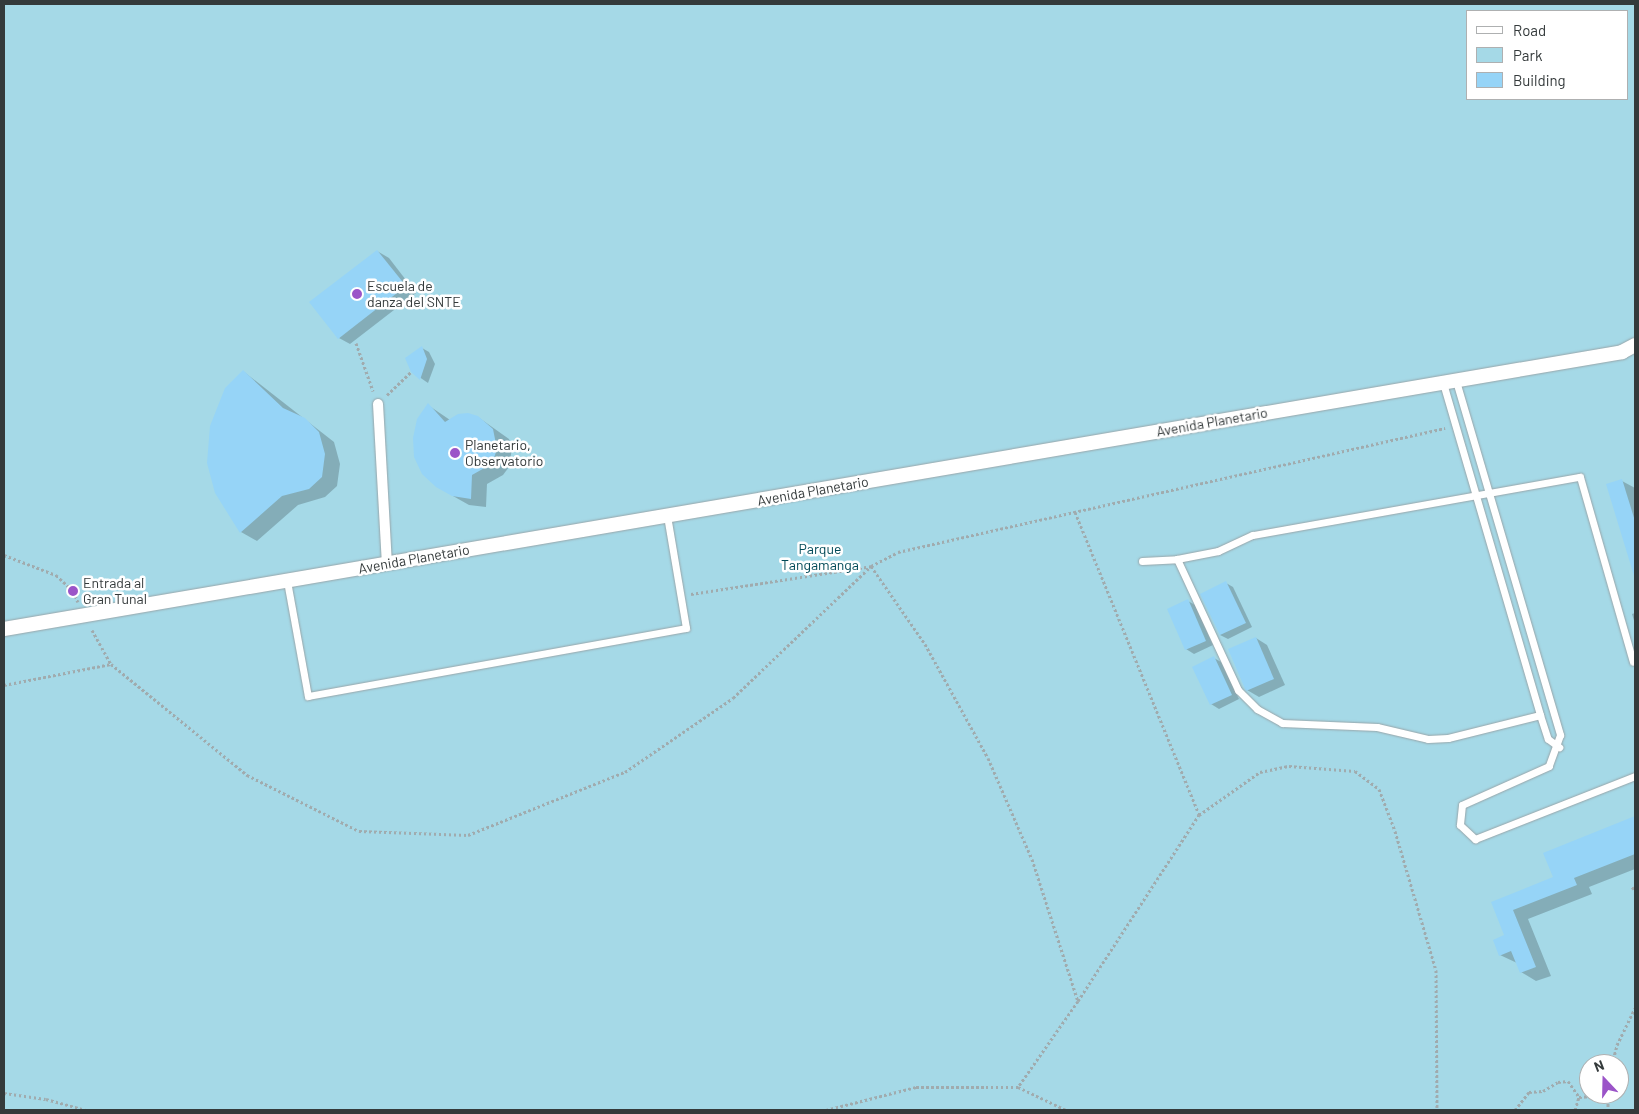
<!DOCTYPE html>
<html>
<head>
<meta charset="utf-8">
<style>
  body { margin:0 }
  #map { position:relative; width:1639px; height:1114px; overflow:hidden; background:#d9e7eb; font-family:Barlow,sans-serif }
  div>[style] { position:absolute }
  .green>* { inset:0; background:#a5d9e7 }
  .shadow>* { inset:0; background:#0003 }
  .building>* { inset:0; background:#96d4f7 }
  .path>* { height:3px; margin-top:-1.5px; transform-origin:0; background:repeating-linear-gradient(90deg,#a0abae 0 2.5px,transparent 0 5px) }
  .roads { filter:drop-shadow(0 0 1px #98a5a9) drop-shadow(0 0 1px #98a5a9) }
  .service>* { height:7px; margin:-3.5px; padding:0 3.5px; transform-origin:3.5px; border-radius:3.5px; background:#fff }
  .pedestrian>* { height:10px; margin:-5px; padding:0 5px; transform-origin:5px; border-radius:5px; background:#fff }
  .minor>* { height:14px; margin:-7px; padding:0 7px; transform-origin:7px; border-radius:7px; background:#fff }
  .dots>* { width:14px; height:14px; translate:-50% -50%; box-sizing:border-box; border:2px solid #fff; border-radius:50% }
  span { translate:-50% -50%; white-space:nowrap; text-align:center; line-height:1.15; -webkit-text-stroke:5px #fff; paint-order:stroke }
  .poi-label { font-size:14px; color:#343a3b }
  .left { translate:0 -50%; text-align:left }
  .street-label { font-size:14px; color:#343a3b }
  .park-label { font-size:14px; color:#004957 }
  .frame { position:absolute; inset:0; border:5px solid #343a3b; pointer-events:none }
  .legend { position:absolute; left:1466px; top:10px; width:162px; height:90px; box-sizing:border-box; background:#fff; border:1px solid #aeb0b1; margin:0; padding:6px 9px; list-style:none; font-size:15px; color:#343a3b }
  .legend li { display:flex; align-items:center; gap:10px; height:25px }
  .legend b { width:25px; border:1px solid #aeb0b1 }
  .north { position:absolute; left:1579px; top:1054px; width:50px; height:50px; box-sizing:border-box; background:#fff; border:1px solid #aeb0b1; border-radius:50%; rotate:339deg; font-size:14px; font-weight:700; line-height:20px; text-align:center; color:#343a3b }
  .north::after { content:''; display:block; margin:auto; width:18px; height:22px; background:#9b54c8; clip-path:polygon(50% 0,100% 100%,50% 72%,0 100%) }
</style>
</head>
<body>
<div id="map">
  <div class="green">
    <div style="clip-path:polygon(evenodd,4px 4px,1635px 4px,1635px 1110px,4px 1110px,4px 4px,1468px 11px,1628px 11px,1628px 99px,1468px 99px,1468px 11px,4px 4px,1589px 1064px,1619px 1064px,1619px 1094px,1589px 1094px,1589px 1064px)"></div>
  </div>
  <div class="shadow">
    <div style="clip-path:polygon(377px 251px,389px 258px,416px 293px,350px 344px,339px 338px)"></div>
    <div style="clip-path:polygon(422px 348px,429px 352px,435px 364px,428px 383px,412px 372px)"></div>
    <div style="clip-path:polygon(243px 371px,334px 442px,340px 464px,337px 486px,325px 497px,298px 505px,257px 541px,241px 532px,216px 492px)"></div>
    <div style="clip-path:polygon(428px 405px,450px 420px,478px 417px,509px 439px,512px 448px,509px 467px,503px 475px,487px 484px,486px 507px,469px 505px,453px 496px)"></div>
    <div style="clip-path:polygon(1622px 481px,1635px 488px,1635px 576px,1608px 485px)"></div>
    <div style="clip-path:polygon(1226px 583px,1233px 587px,1252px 627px,1228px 639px,1220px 635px)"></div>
    <div style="clip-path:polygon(1188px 601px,1195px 605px,1213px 645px,1194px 654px,1186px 649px)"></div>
    <div style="clip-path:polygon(1635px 613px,1635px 624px,1632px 614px)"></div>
    <div style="clip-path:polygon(1256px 638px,1267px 645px,1285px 685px,1259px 697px,1247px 690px)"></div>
    <div style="clip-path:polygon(1214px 658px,1221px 662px,1239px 699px,1219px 709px,1211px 704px)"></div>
    <div style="clip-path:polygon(1635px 818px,1635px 869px,1589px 887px,1592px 894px,1528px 919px,1551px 976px,1536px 981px,1521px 972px,1517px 963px,1500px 955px,1506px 935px,1493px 903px,1554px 878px,1545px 854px)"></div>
  </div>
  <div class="building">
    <div style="clip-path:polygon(377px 250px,406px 286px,338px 339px,309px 302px)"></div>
    <div style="clip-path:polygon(422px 346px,427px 359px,420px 380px,411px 372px,405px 358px)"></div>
    <div style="clip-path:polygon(243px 370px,283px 408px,305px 418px,319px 432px,325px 454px,322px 477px,309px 489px,282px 496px,240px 533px,215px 493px,207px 463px,210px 426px,225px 388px)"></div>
    <div style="clip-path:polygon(428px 403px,445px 422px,458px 414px,468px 413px,478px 416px,493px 429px,497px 449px,494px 458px,488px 466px,472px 475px,471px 499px,452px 496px,436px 487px,422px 474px,414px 457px,413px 438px,417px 419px)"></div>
    <div style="clip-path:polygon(1622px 479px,1635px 521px,1635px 579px,1606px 484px)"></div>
    <div style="clip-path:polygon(1226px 581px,1246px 623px,1220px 635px,1200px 594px)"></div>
    <div style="clip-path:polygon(1188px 599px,1206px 641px,1185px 650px,1167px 609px)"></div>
    <div style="clip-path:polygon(1256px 637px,1274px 679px,1246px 691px,1228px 649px)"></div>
    <div style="clip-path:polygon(1214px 656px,1232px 695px,1210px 705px,1192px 667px)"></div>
    <div style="clip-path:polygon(1635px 816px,1635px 854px,1574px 878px,1577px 885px,1513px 910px,1536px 967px,1520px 973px,1511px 951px,1499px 956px,1493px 940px,1504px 935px,1491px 902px,1553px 877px,1543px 853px)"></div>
  </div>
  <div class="path">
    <div style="left:356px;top:343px;width:51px;rotate:70.5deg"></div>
    <div style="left:387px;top:395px;width:33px;rotate:-44deg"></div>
    <div style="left:1075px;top:512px;width:327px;rotate:67.7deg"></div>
    <div style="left:4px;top:555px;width:56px;rotate:21deg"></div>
    <div style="left:56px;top:575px;width:23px;rotate:43deg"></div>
    <div style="left:73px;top:591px;width:12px;rotate:66deg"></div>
    <div style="left:691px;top:594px;width:182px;rotate:-8.8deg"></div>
    <div style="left:871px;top:566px;width:30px;rotate:-27deg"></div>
    <div style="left:898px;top:552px;width:561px;rotate:-12.77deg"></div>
    <div style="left:92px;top:630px;width:39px;rotate:61deg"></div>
    <div style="left:4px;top:685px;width:109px;rotate:-11.1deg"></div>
    <div style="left:111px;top:664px;width:176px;rotate:39.2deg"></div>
    <div style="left:247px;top:775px;width:125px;rotate:26.6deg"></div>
    <div style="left:359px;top:831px;width:109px;rotate:2.1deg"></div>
    <div style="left:468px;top:835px;width:169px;rotate:-21.9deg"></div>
    <div style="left:625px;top:772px;width:131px;rotate:-34.4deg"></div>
    <div style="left:733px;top:698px;width:191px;rotate:-43.7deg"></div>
    <div style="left:871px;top:566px;width:95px;rotate:55.3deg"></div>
    <div style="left:925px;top:644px;width:130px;rotate:61.1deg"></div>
    <div style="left:988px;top:758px;width:110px;rotate:66.5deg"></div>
    <div style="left:1032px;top:859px;width:149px;rotate:72.1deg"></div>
    <div style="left:1078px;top:1001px;width:105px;rotate:124.9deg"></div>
    <div style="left:1018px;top:1087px;width:53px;rotate:25.6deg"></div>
    <div style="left:1632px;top:887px;width:4px;rotate:45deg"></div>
    <div style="left:1078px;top:1001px;width:222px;rotate:-57deg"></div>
    <div style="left:1199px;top:815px;width:75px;rotate:-35.2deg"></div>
    <div style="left:1260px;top:772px;width:30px;rotate:-12deg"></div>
    <div style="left:1289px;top:766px;width:66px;rotate:4.3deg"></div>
    <div style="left:1355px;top:771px;width:30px;rotate:37deg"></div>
    <div style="left:1379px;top:789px;width:45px;rotate:69.1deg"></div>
    <div style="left:1395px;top:831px;width:145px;rotate:73.6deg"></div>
    <div style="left:1436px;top:970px;width:140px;rotate:89.6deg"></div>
    <div style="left:1612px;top:1064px;width:20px;rotate:-75deg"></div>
    <div style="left:1617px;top:1045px;width:41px;rotate:-64.1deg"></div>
    <div style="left:4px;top:1093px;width:42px;rotate:8.1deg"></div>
    <div style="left:46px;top:1099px;width:41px;rotate:15.4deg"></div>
    <div style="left:1608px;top:1094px;width:16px;rotate:90deg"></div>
    <div style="left:826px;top:1110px;width:93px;rotate:-14.3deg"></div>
    <div style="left:916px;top:1087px;width:102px"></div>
    <div style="left:1515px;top:1110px;width:23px;rotate:-52deg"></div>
    <div style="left:1529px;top:1092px;width:14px;rotate:-4deg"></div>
    <div style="left:1543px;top:1091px;width:17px;rotate:-31deg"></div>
    <div style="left:1558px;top:1082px;width:10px;rotate:-6deg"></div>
    <div style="left:1568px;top:1081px;width:19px;rotate:55deg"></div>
    <div style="left:1579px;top:1097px;width:29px;rotate:-4deg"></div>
    <div style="left:1575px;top:1110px;width:14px;rotate:-73deg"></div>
  </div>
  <div class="roads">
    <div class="service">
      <div style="left:1456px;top:381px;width:369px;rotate:73.6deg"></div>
      <div style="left:1560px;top:735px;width:33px;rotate:110deg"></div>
      <div style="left:1549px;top:766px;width:95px;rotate:155.9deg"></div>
      <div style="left:1462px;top:805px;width:20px;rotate:96deg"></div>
      <div style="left:1460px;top:825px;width:21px;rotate:43deg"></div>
      <div style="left:1475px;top:839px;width:172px;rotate:-21.5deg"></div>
      <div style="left:1443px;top:383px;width:346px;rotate:73.7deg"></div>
      <div style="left:1540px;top:715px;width:25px;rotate:72deg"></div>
      <div style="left:1548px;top:739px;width:14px;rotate:36deg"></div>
      <div style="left:1177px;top:559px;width:145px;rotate:65deg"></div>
      <div style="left:1238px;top:690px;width:27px;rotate:45deg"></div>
      <div style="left:1257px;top:709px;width:29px;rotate:29deg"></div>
      <div style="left:1282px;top:723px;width:95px;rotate:2.4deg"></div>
      <div style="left:1377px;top:727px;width:52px;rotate:13.2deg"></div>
      <div style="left:1428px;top:739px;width:20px;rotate:-3deg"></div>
      <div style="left:1448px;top:738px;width:95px;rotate:-14deg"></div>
      <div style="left:1142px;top:561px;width:35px;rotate:-3deg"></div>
      <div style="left:1177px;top:559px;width:42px;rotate:-11deg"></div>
      <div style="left:1218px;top:551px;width:38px;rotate:-25deg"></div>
      <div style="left:1253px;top:535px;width:332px;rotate:-10.1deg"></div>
      <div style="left:1580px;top:477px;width:192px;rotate:74deg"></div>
      <div style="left:287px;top:581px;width:117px;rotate:79.7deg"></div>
      <div style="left:308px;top:696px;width:384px;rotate:-10.2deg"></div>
      <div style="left:686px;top:628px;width:114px;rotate:-99.6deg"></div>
    </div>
    <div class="pedestrian">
      <div style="left:378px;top:404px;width:160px;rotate:86.8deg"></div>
    </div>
    <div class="minor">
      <div style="left:4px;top:629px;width:1642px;rotate:-9.71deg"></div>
      <div style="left:1622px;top:352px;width:15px;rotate:-28deg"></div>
    </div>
  </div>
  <div class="dots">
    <div style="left:357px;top:294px;background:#9b54c8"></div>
    <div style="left:455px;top:453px;background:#9b54c8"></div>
    <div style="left:73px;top:591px;background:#9b54c8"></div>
  </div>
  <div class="poi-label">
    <span class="left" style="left:367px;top:294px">Escuela de<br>danza del SNTE</span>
    <span class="left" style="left:465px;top:453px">Planetario,<br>Observatorio</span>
    <span class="left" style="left:83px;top:591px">Entrada al<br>Gran Tunal</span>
  </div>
  <div class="street-label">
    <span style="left:1212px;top:422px;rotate:-10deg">Avenida Planetario</span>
    <span style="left:813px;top:491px;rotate:-10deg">Avenida Planetario</span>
    <span style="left:414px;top:559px;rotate:-10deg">Avenida Planetario</span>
  </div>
  <div class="park-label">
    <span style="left:820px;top:557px">Parque<br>Tangamanga</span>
  </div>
  <div class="frame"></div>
  <ul class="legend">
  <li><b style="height:6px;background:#fff"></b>Road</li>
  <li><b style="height:14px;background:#a5d9e7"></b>Park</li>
  <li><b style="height:14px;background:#96d4f7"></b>Building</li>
  </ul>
  <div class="north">N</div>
</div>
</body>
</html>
